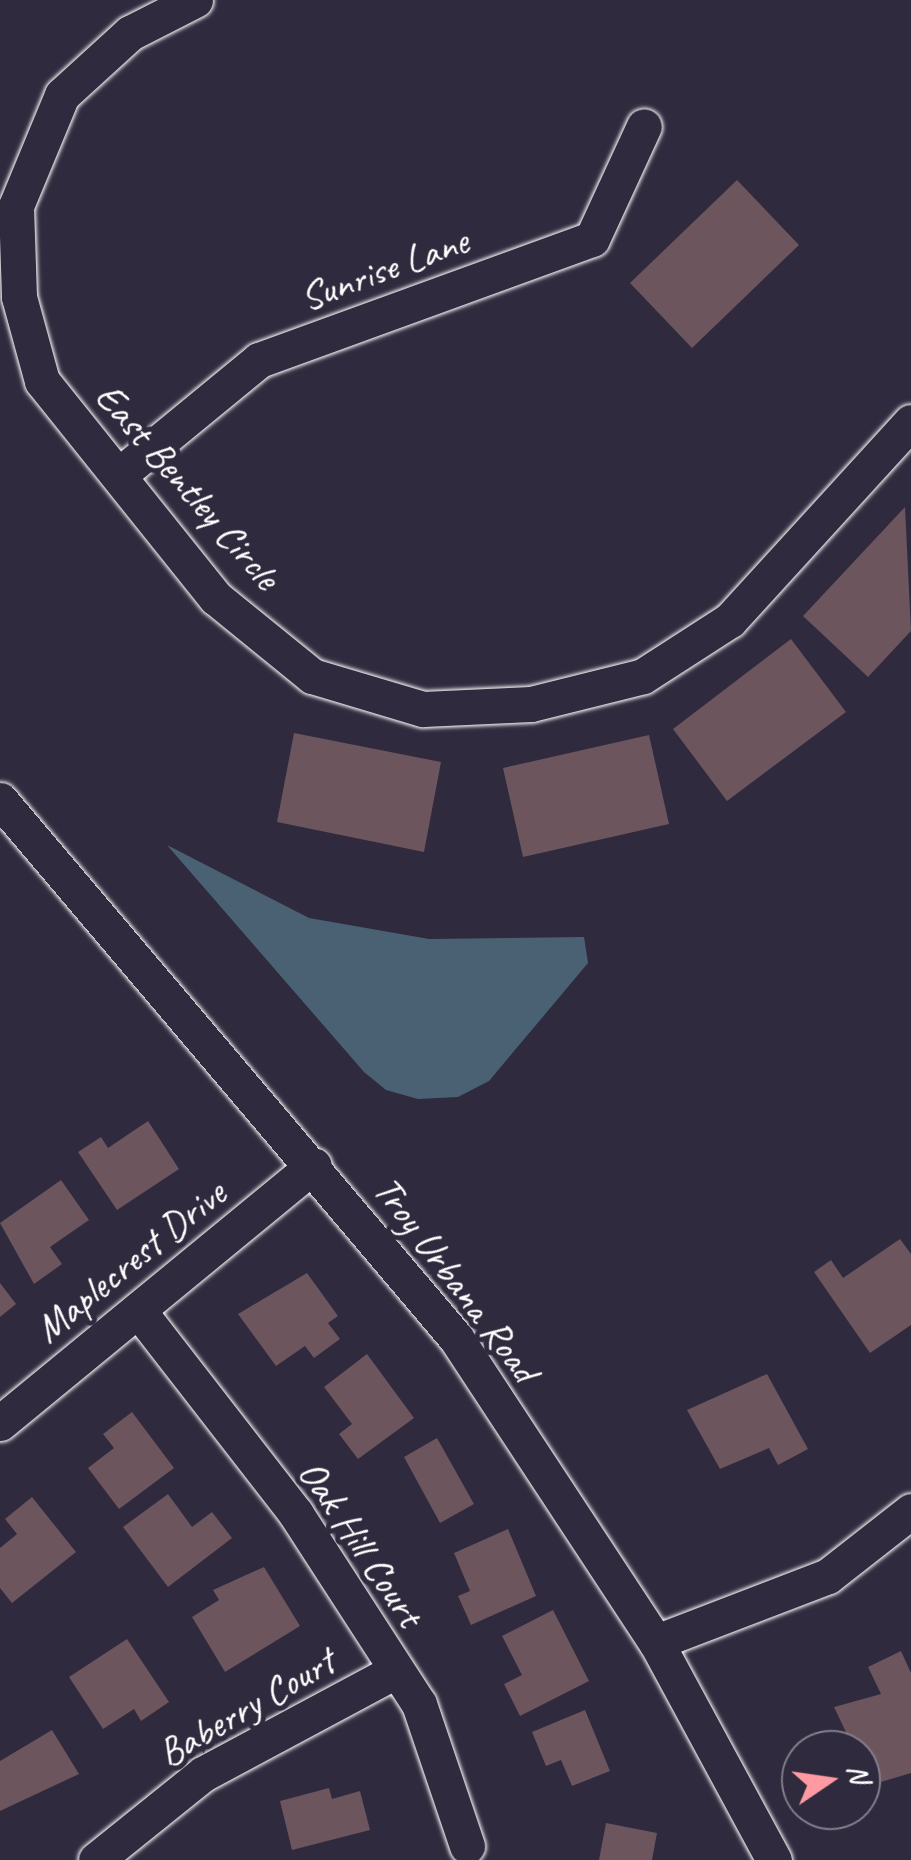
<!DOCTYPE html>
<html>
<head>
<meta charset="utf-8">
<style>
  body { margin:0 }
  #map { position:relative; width:911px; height:1860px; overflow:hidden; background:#2f2a3d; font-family:Caveat,sans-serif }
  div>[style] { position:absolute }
  .water>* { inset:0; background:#4a6174 }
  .building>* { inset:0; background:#6c555d }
  .roads { filter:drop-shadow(0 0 2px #fff) drop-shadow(0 0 2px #fff) }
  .minor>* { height:35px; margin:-17.5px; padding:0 17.5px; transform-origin:17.5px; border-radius:17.5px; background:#2f2a3d }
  span { translate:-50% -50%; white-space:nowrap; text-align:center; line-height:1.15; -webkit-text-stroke:10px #2f2a3d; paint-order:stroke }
  .street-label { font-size:40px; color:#fff }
  .north { position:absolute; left:781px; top:1730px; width:100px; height:100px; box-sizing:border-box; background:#2f2a3d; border:2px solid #827f8b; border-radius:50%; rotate:77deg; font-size:28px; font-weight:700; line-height:40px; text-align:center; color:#fff }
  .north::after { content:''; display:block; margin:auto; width:35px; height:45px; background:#ff9aa2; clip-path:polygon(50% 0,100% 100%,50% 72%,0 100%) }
</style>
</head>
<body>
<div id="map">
  <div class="water">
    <div style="clip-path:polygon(167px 845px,309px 918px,429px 939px,584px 937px,588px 963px,489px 1081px,458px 1097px,418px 1099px,386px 1090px,364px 1072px)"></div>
  </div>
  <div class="building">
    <div style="clip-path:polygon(737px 180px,799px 245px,692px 348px,630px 283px)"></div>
    <div style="clip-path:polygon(905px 507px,911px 631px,868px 677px,803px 616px)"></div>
    <div style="clip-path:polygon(791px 639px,846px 712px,727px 801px,673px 729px)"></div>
    <div style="clip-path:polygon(294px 733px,441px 762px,424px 852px,277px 822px)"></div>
    <div style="clip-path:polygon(649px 735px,669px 824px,523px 857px,503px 768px)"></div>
    <div style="clip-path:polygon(148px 1121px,179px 1169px,117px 1210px,78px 1152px,101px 1137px,108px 1148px)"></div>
    <div style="clip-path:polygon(61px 1180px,89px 1220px,50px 1247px,62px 1264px,34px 1284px,0 1223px)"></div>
    <div style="clip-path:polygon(900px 1239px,911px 1254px,911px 1325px,870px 1353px,814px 1272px,831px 1260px,843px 1278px)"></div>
    <div style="clip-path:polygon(307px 1273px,338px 1316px,328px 1323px,340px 1339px,314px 1358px,305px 1346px,276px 1366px,238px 1314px)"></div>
    <div style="clip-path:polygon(0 1283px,16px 1304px,0 1317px)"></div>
    <div style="clip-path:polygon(367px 1354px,414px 1418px,358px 1459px,339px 1434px,352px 1424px,324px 1387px)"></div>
    <div style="clip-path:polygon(767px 1374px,808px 1449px,778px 1465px,769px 1448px,720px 1469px,687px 1410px)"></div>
    <div style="clip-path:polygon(132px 1412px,174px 1468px,119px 1509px,88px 1468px,114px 1448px,103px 1434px)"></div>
    <div style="clip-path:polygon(437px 1438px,474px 1504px,440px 1523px,404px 1457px)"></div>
    <div style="clip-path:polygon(168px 1494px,192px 1527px,212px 1512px,232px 1538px,168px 1587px,123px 1527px)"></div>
    <div style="clip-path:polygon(32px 1497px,76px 1552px,12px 1603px,0 1588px,0 1548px,17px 1534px,5px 1519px)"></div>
    <div style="clip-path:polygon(508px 1529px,536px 1596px,471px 1625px,458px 1596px,470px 1591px,454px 1553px)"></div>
    <div style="clip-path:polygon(264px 1567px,300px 1626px,225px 1672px,192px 1617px,219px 1600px,213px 1590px)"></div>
    <div style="clip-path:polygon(553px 1610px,589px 1681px,520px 1716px,504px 1684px,522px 1675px,502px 1636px)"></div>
    <div style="clip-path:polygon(127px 1639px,169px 1702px,141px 1721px,134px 1709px,103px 1729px,69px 1677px)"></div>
    <div style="clip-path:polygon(901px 1651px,911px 1673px,911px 1773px,871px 1785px,834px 1707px,881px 1694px,868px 1667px)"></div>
    <div style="clip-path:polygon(585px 1710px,610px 1771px,572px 1786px,561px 1760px,546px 1766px,532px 1732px)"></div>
    <div style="clip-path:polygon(52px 1730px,79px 1774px,0 1811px,0 1761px)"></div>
    <div style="clip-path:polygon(329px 1788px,332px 1799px,360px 1791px,370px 1830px,292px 1850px,280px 1801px)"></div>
    <div style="clip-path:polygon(606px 1823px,657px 1833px,652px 1860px,599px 1860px)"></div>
  </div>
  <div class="roads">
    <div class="minor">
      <div style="left:195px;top:0;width:73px;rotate:153.1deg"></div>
      <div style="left:130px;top:33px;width:92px;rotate:137.6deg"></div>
      <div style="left:62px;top:95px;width:120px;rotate:112.5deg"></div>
      <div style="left:16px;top:206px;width:91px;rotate:88.1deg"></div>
      <div style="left:19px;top:297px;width:87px;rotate:74.7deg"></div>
      <div style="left:42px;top:381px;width:278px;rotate:51.3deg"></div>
      <div style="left:216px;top:598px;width:124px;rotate:39.1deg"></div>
      <div style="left:312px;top:676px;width:116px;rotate:16.6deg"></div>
      <div style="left:423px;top:709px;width:108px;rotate:-2.7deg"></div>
      <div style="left:531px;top:704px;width:115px;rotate:-14deg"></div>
      <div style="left:643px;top:676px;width:103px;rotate:-32.8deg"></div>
      <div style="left:730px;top:620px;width:268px;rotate:-47.6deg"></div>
      <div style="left:119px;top:475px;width:181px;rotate:-39.4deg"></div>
      <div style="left:259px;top:360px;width:354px;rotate:-20deg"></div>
      <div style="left:592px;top:239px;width:124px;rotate:-65.3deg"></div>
      <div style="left:0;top:800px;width:705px;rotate:49.72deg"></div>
      <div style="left:456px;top:1338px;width:364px;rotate:56.7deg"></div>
      <div style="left:656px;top:1642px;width:248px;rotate:61.6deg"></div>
      <div style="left:138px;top:1310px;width:258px;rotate:52.2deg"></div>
      <div style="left:296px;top:1514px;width:226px;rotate:57.1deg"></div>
      <div style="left:419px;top:1704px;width:150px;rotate:71.3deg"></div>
      <div style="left:0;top:1423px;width:406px;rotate:-39.4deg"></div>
      <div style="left:656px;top:1642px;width:184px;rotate:-21deg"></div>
      <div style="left:828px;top:1576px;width:105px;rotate:-38.1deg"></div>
      <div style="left:96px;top:1860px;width:137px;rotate:-38.8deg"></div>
      <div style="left:203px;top:1774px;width:218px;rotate:-28.2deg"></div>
    </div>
  </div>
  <div class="street-label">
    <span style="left:384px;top:269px;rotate:-20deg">Sunrise Lane</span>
    <span style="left:188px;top:486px;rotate:49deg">East Bentley Circle</span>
    <span style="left:130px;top:1261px;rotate:-39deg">Maplecrest Drive</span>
    <span style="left:456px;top:1279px;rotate:53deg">Troy Urbana Road</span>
    <span style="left:361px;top:1543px;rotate:56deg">Oak Hill Court</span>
    <span style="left:246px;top:1707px;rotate:-30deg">Baberry Court</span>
  </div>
  <div class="north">N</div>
</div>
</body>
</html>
